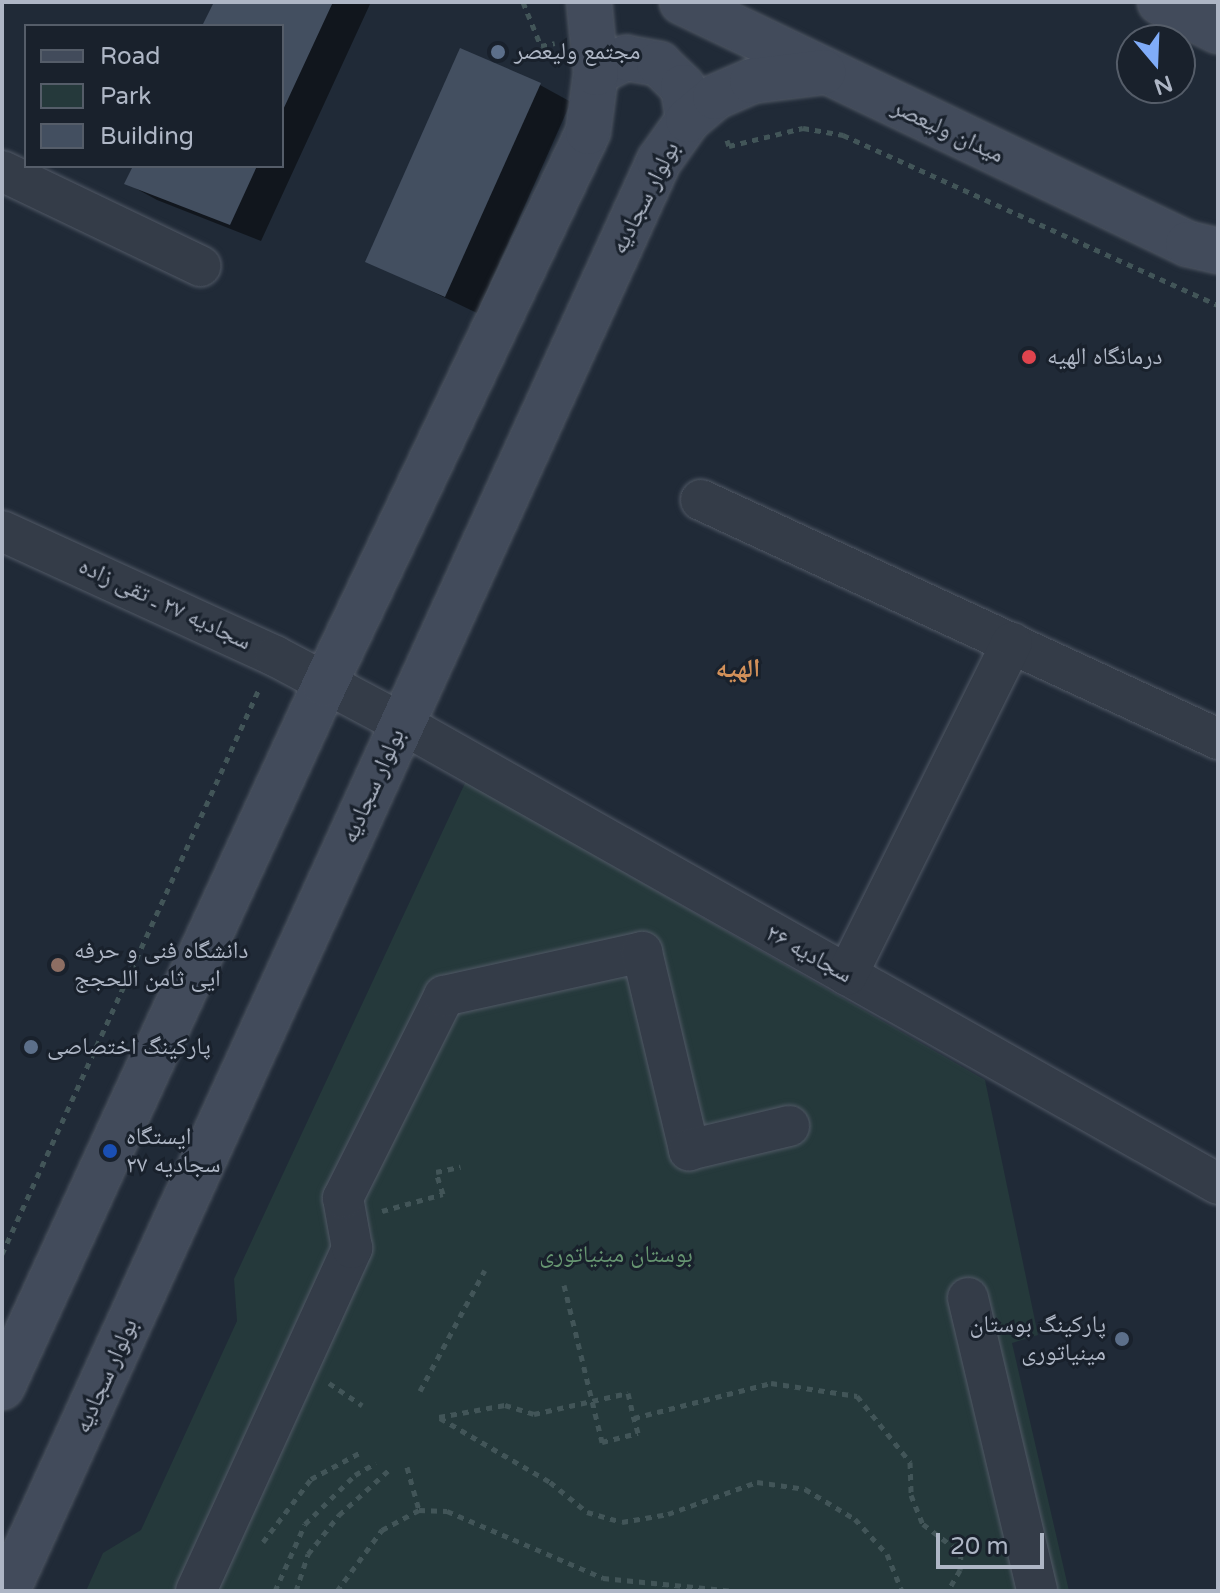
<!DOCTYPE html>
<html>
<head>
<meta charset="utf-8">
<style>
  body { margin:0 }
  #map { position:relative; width:1220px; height:1593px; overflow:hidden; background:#202a37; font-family:"Varela Round","Noto Naskh Arabic",sans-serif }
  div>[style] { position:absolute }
  .green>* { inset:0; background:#25393b }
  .shadow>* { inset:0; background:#0007 }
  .building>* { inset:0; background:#434f60 }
  .path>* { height:5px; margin-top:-2.5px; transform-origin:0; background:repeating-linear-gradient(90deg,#425558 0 6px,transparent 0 12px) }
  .roads { filter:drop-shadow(0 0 2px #515966) drop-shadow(0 0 2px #515966) }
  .street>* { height:40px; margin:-20px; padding:0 20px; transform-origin:20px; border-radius:20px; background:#343c48 }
  .secondary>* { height:44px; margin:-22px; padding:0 22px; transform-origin:22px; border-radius:22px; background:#424b5b }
  .dots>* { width:22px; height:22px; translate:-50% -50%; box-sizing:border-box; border:4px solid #19212c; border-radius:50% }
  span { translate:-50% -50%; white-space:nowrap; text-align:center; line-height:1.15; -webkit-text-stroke:6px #19212c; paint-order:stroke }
  .poi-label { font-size:24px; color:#aeb6c5 }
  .left { translate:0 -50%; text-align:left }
  .right { translate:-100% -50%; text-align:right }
  .street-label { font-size:24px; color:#aeb6c5 }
  .park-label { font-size:24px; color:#669571 }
  .neighbourhood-label { font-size:26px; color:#d3915a; font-weight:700 }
  .frame { position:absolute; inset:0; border:4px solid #aeb6c5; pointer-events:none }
  .legend { position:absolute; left:24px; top:24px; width:260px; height:144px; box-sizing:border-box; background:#19212c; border:2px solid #555d69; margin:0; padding:10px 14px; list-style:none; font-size:24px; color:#aeb6c5 }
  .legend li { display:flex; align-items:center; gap:16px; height:40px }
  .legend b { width:40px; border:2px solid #555d69 }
  .north { position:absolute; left:1116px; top:24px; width:80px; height:80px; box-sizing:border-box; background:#19212c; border:2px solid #555d69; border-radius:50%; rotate:161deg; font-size:22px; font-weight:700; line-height:32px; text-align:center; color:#aeb6c5 }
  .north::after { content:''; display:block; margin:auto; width:28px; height:36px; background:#80acf8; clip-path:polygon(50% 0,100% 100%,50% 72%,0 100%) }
  .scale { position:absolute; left:936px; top:1533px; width:108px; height:36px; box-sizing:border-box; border:4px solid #aeb6c5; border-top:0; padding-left:10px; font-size:24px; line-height:28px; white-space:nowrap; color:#aeb6c5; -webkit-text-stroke:6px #19212c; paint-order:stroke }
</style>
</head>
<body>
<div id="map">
  <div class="green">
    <div style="clip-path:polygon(466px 781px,985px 1080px,1038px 1335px,1012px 1343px,1069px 1591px,86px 1591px,103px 1553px,141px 1530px,237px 1321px,234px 1279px)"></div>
  </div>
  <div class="shadow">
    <div style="clip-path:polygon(216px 2px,371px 2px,261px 241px,157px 200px,126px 183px,135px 166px,282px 166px,282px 26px,204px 26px)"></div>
    <div style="clip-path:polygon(540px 85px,571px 102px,477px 313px,368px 261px)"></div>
  </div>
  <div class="building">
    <div style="clip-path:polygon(214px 2px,333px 2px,282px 112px,282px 26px,202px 26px)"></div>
    <div style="clip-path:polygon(460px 48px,541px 83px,445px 297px,365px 262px)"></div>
    <div style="clip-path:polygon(133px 166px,257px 166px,230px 225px,124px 184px)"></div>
  </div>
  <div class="path">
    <div style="left:523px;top:2px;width:48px;rotate:67.8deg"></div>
    <div style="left:541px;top:46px;width:14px;rotate:-12deg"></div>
    <div style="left:727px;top:140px;width:6px;rotate:72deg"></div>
    <div style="left:729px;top:146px;width:76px;rotate:-13.7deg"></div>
    <div style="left:803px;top:128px;width:41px;rotate:9.9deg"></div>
    <div style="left:843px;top:135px;width:412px;rotate:24.4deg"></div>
    <div style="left:382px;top:1211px;width:63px;rotate:-15.6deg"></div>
    <div style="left:443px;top:1194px;width:23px;rotate:-108deg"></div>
    <div style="left:436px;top:1172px;width:25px;rotate:-12deg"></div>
    <div style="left:2px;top:1254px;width:621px;rotate:-65.54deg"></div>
    <div style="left:564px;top:1285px;width:162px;rotate:76.4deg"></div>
    <div style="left:602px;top:1442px;width:37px;rotate:-14deg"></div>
    <div style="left:638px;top:1433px;width:16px;rotate:-105deg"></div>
    <div style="left:329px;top:1383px;width:40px;rotate:34deg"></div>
    <div style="left:420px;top:1391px;width:137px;rotate:-61.8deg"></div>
    <div style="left:439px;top:1417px;width:67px;rotate:-10.3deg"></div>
    <div style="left:505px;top:1405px;width:30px;rotate:17deg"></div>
    <div style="left:534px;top:1414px;width:96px;rotate:-12.6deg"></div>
    <div style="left:628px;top:1393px;width:26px;rotate:77deg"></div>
    <div style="left:634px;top:1418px;width:141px;rotate:-14.3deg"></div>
    <div style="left:771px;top:1383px;width:87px;rotate:8.6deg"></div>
    <div style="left:857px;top:1396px;width:85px;rotate:51.2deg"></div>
    <div style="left:910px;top:1462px;width:33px;rotate:88deg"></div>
    <div style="left:911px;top:1495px;width:31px;rotate:68deg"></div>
    <div style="left:923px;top:1524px;width:48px;rotate:37.3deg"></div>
    <div style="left:961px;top:1553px;width:17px;rotate:93deg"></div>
    <div style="left:960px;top:1570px;width:24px;rotate:120deg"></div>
    <div style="left:440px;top:1418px;width:127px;rotate:30.2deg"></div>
    <div style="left:550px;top:1482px;width:48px;rotate:39deg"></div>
    <div style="left:587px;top:1512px;width:36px;rotate:16deg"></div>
    <div style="left:622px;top:1522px;width:47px;rotate:-9.9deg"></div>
    <div style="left:668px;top:1514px;width:95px;rotate:-19.8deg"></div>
    <div style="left:757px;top:1482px;width:49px;rotate:8.3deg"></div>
    <div style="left:805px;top:1489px;width:58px;rotate:31deg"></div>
    <div style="left:855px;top:1519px;width:47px;rotate:47.6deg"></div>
    <div style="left:887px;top:1554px;width:40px;rotate:68deg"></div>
    <div style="left:407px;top:1467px;width:45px;rotate:74.4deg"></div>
    <div style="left:263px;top:1542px;width:79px;rotate:-52.7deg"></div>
    <div style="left:311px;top:1479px;width:59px;rotate:-28.3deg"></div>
    <div style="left:275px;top:1591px;width:73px;rotate:-65.9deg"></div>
    <div style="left:305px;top:1524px;width:70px;rotate:-44.4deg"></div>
    <div style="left:355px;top:1475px;width:24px;rotate:-30deg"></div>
    <div style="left:296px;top:1591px;width:39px;rotate:-72deg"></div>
    <div style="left:308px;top:1554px;width:50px;rotate:-51.5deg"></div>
    <div style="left:339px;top:1515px;width:70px;rotate:-42.1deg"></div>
    <div style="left:337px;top:1591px;width:76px;rotate:-53.6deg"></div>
    <div style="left:382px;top:1530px;width:42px;rotate:-28.4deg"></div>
    <div style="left:419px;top:1510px;width:28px;rotate:2deg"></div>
    <div style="left:447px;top:1511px;width:170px;rotate:23.2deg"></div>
    <div style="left:603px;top:1578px;width:132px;rotate:5.7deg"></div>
  </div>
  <div class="roads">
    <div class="street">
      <div style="left:2px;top:171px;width:220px;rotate:25.6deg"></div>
      <div style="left:701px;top:500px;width:570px;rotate:24.81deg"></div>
      <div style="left:2px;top:531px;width:300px;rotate:24.6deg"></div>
      <div style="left:275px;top:656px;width:143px;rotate:28deg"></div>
      <div style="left:401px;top:723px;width:938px;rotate:29.43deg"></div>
      <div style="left:847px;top:975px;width:371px;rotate:-63.6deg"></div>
      <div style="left:968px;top:1298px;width:301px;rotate:76.7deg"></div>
      <div style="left:196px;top:1591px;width:377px;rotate:-65.5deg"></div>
      <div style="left:352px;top:1248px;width:51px;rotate:-100.2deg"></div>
      <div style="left:343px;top:1198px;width:226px;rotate:-63.4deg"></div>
      <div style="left:444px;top:996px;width:203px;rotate:-12.5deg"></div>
      <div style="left:642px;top:952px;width:204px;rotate:76.6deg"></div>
      <div style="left:689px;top:1150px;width:103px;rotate:-13.5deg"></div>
    </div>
    <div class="secondary">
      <div style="left:682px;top:2px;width:561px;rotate:25.56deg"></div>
      <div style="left:1188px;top:244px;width:31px;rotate:13deg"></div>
      <div style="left:1160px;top:2px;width:65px;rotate:26.6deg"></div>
      <div style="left:596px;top:73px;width:34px;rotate:-27deg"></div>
      <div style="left:626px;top:58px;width:34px;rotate:10deg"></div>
      <div style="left:659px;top:64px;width:33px;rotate:44deg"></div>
      <div style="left:683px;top:87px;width:33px;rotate:81deg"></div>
      <div style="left:2px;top:1387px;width:774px;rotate:-65.32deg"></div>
      <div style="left:325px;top:684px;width:611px;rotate:-64.52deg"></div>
      <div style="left:588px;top:132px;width:60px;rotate:-82.3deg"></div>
      <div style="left:596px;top:73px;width:71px;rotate:-95.6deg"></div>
      <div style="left:7px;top:1591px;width:1572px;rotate:-65.49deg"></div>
      <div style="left:659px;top:161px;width:50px;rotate:-54.7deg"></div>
      <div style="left:688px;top:120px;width:35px;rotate:-40deg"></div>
      <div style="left:715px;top:97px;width:40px;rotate:-23.4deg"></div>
      <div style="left:752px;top:81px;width:72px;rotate:-7.2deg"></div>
    </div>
  </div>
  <div class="dots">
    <div style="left:498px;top:52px;background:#5c6f8a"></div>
    <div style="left:1029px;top:357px;background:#e0444e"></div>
    <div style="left:58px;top:965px;background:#8d6e63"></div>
    <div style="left:31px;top:1047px;background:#5c6f8a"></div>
    <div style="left:110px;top:1151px;background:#1a4fb4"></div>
    <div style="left:1122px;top:1339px;background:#5c6f8a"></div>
  </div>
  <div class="poi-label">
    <span class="left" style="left:514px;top:52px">مجتمع ولیعصر</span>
    <span class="left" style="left:1047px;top:357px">درمانگاه الهیه</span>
    <span class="left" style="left:74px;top:965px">دانشگاه فنی و حرفه<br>ایی ثامن اللحجج</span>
    <span class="left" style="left:47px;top:1047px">پارکینگ اختصاصی</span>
    <span class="left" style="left:126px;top:1151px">ایستگاه<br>سجادیه ۲۷</span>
    <span class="right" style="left:1106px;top:1339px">پارکینگ بوستان<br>مینیاتوری</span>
  </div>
  <div class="street-label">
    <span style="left:948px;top:131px;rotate:25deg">میدان ولیعصر</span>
    <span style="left:645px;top:198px;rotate:-63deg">بولوار سجادیه</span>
    <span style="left:165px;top:604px;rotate:25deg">سجادیه ۲۷ ـ تقی زاده</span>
    <span style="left:373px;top:786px;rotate:-66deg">بولوار سجادیه</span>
    <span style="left:809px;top:954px;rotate:29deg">سجادیه ۲۶</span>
    <span style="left:106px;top:1376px;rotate:-66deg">بولوار سجادیه</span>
  </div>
  <div class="park-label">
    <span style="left:616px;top:1255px">بوستان مینیاتوری</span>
  </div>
  <div class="neighbourhood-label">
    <span style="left:738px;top:669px">الهیه</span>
  </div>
  <div class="frame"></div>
  <ul class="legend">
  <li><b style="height:10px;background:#424b5b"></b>Road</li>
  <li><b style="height:22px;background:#25393b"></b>Park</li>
  <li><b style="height:22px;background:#434f60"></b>Building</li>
  </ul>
  <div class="north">N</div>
  <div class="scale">20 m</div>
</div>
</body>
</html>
